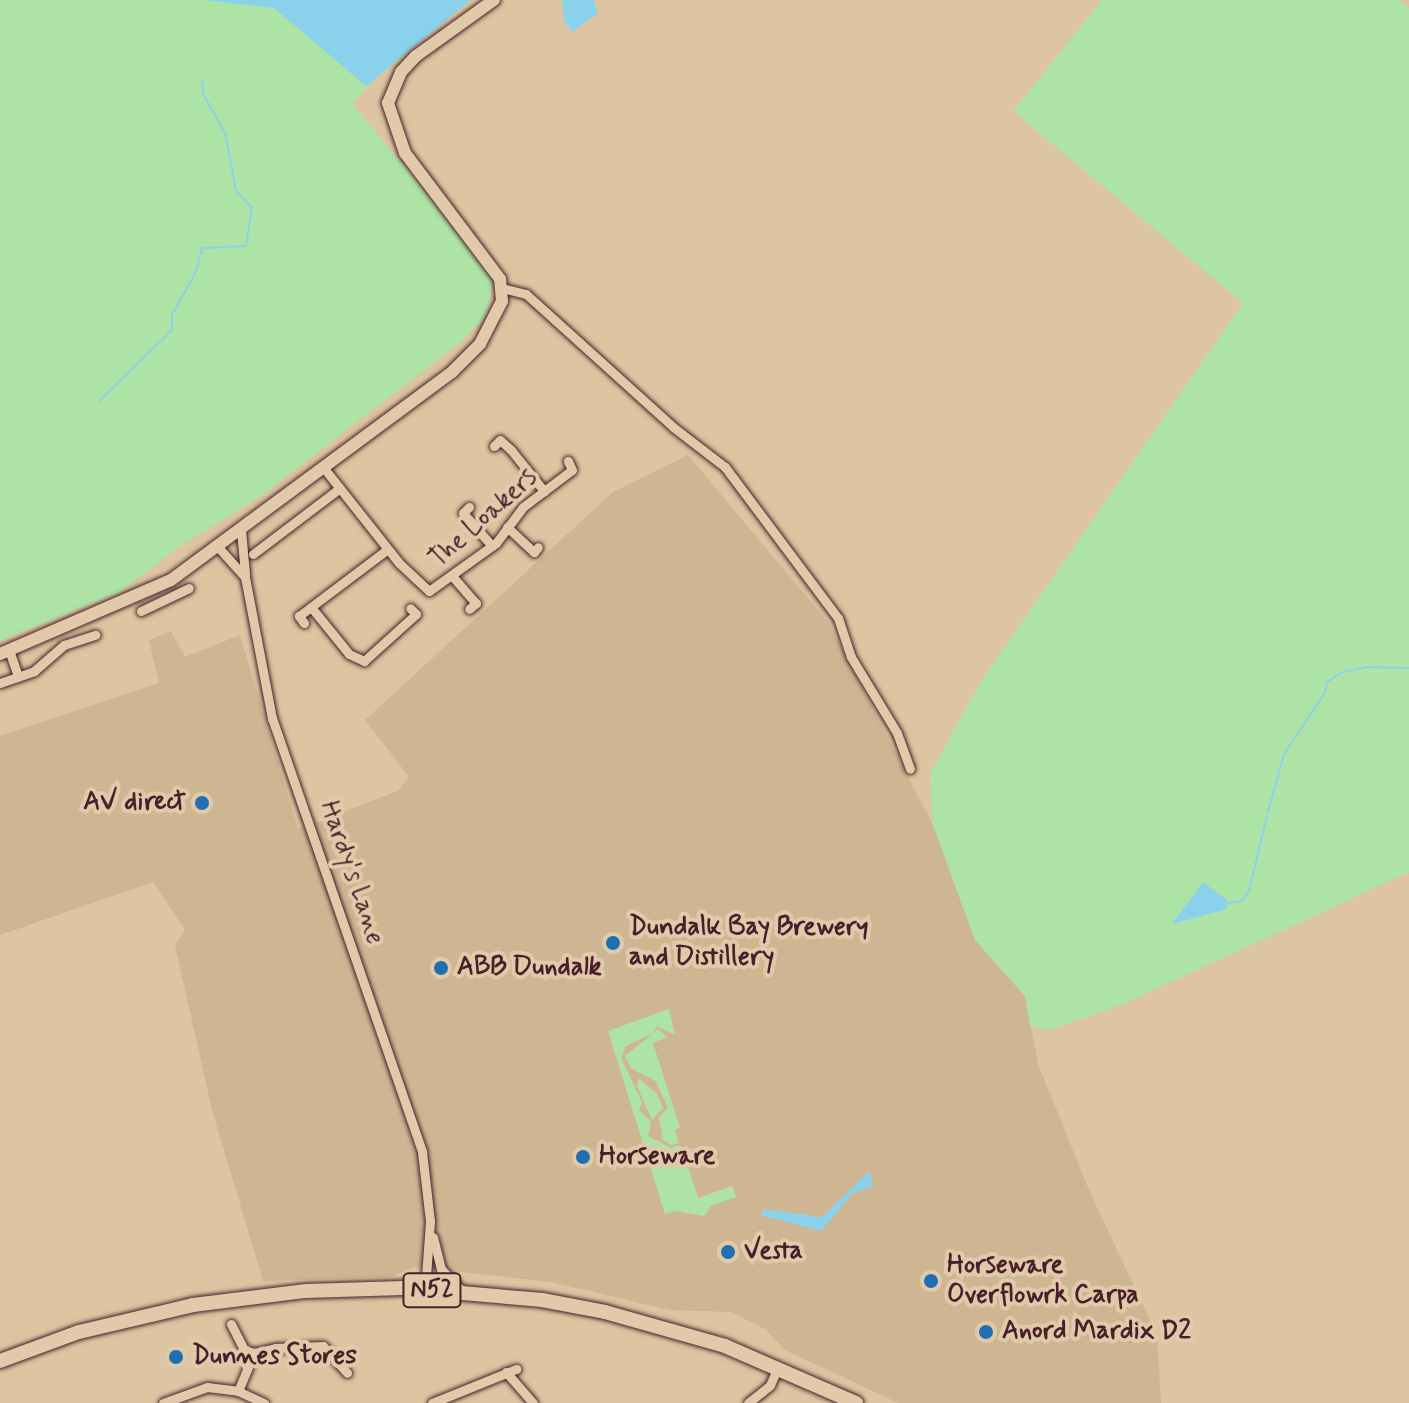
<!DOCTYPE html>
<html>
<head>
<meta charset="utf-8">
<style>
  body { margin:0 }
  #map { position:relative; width:1409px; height:1403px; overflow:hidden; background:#dcc5a0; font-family:Mynerve,sans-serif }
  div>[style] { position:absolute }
  .built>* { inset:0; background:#cfb692 }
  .green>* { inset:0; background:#ade3a5 }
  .water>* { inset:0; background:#8ad2eb }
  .stream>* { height:2px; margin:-1px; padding:0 1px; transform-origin:1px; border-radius:1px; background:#8ad2eb }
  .roads { filter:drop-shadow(0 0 2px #4a1f2b) drop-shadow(0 0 2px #4a1f2b) }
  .street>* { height:9px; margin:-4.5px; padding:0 4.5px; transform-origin:4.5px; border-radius:4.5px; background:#e0caaa }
  .secondary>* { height:12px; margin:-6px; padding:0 6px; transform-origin:6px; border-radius:6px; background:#e0caaa }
  .primary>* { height:14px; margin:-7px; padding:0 7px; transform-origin:7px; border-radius:7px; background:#e0caaa }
  .dots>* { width:22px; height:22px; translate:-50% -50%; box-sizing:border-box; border:4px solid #e0caaa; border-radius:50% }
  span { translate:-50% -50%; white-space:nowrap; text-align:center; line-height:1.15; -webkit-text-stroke:8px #e0caaa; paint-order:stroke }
  .shield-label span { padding:2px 6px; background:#e0caaa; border:2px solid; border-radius:6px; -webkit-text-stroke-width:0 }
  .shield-label { font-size:24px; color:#4a1f2b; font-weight:700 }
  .street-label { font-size:26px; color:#4a1f2b }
  .poi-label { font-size:26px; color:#4a1f2b; font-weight:700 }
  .right { translate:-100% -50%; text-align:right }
  .left { translate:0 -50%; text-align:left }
</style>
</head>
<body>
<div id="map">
  <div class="built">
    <div style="clip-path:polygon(688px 455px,828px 622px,933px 825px,975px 940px,1025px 996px,1038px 1064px,1089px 1190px,1157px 1335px,1161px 1403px,898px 1403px,785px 1350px,765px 1329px,731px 1312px,670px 1310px,551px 1282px,414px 1267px,391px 1277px,263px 1281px,212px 1110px,175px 945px,185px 930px,153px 882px,0 935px,0 736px,159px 683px,149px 640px,171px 631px,185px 657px,240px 635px,298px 829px,398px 791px,409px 777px,365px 720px,613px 492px)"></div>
  </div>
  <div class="green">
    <div style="clip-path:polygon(0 0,471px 0,393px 60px,352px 103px,486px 266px,493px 284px,486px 316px,463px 340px,258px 498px,180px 546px,120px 592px,0 641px)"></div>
    <div style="clip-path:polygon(1102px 0,1399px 0,1409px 8px,1409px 872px,1123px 1004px,1050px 1030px,1030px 1026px,1025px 996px,975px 940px,933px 825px,930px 774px,979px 684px,1243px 303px,1013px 111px)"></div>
    <div style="clip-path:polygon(669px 1009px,675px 1035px,657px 1026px,653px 1033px,626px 1046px,621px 1058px,642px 1102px,639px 1110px,651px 1122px,648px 1136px,671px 1148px,680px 1145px,684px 1157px,678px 1160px,681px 1169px,688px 1167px,698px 1198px,732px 1186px,736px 1197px,711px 1206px,705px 1216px,675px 1211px,665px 1214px,608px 1031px)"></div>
    <div style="clip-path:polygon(658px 1029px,667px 1037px,653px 1043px,680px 1128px,675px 1130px,679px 1143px,672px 1145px,663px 1140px,659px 1117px,668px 1108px,656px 1081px,631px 1068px,625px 1056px)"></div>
    <div style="clip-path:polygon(639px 1078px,657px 1094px,663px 1108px,652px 1120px,637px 1086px)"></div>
  </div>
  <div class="water">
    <div style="clip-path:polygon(201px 0,471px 0,366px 86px,274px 8px)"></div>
    <div style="clip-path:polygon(562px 0,594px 0,598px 13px,572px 32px,564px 21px)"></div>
    <div style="clip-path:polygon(1203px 882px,1227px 900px,1227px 909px,1172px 924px)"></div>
    <div style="clip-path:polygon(869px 1171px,873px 1186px,853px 1193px,821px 1231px,761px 1215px,763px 1209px,822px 1217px)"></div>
  </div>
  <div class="stream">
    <div style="left:99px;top:401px;width:102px;rotate:-44.2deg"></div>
    <div style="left:172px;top:330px;width:15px;rotate:-90deg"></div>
    <div style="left:172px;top:315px;width:49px;rotate:-60.8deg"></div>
    <div style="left:196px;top:272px;width:25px;rotate:-76deg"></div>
    <div style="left:202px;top:248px;width:44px;rotate:-2.6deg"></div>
    <div style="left:246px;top:246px;width:38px;rotate:-81deg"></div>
    <div style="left:252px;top:208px;width:23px;rotate:-133deg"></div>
    <div style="left:236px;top:191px;width:59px;rotate:-100.7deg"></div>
    <div style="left:225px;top:133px;width:43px;rotate:-119.6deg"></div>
    <div style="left:204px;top:96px;width:17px;rotate:-97deg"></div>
    <div style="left:1268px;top:812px;width:60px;rotate:-74.6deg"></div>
    <div style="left:1284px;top:754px;width:73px;rotate:-56.1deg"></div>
    <div style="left:1325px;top:693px;width:11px;rotate:-80deg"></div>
    <div style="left:1327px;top:682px;width:19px;rotate:-32deg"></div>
    <div style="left:1343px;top:672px;width:25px;rotate:-12deg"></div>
    <div style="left:1367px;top:667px;width:42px;rotate:1.4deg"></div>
    <div style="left:1227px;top:903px;width:15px;rotate:-8deg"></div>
    <div style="left:1242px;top:901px;width:12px;rotate:-55deg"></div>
    <div style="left:1249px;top:891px;width:77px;rotate:-76.5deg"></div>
  </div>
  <div class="roads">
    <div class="street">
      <div style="left:502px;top:288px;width:25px;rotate:14deg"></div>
      <div style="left:526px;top:294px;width:198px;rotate:42.1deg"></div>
      <div style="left:673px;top:427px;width:66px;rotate:37.6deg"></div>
      <div style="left:725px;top:467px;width:189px;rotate:53.2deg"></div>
      <div style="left:838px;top:618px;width:41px;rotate:71.6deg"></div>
      <div style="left:851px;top:657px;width:89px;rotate:58.8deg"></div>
      <div style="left:897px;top:733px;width:38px;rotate:70deg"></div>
      <div style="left:494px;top:446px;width:8px;rotate:-45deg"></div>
      <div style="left:500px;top:440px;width:15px;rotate:42deg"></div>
      <div style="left:511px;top:450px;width:53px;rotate:51.2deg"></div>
      <div style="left:323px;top:467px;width:122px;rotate:51.6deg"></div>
      <div style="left:399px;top:563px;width:41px;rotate:43deg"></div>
      <div style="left:429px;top:591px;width:82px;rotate:-35.6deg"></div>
      <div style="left:496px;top:543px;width:45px;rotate:-53.1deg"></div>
      <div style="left:523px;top:507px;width:61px;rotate:-37.1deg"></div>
      <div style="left:572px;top:470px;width:10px;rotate:-114deg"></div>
      <div style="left:469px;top:507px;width:8px;rotate:135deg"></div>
      <div style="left:463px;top:513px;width:44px;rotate:48.7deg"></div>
      <div style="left:507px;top:527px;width:37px;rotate:43deg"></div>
      <div style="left:534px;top:552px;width:6px;rotate:-51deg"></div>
      <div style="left:241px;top:530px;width:44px;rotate:84.8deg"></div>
      <div style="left:218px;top:547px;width:40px;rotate:48deg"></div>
      <div style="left:245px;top:577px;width:144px;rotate:79.2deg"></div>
      <div style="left:272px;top:718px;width:459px;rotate:70.9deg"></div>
      <div style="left:422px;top:1152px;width:69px;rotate:83.4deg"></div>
      <div style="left:430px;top:1221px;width:69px;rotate:94.1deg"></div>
      <div style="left:253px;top:554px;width:109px;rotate:-37.2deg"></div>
      <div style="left:453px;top:577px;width:35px;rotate:49deg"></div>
      <div style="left:476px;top:603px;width:9px;rotate:139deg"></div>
      <div style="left:311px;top:607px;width:60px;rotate:51deg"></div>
      <div style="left:349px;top:654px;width:17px;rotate:25deg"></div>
      <div style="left:364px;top:661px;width:70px;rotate:-42.1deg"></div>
      <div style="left:416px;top:614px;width:8px;rotate:-135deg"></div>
      <div style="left:141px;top:611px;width:53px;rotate:-25.6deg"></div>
      <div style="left:304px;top:623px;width:9px;rotate:-126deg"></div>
      <div style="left:299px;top:616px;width:111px;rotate:-37deg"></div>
      <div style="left:9px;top:650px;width:28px;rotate:71deg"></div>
      <div style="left:0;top:683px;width:36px;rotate:-19deg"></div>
      <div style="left:34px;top:671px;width:40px;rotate:-41deg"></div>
      <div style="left:64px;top:645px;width:33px;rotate:-18deg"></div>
      <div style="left:433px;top:1237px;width:33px;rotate:76deg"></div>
      <div style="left:441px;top:1269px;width:32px;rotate:46deg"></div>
      <div style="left:231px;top:1324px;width:29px;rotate:63deg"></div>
      <div style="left:244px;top:1350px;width:10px;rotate:17deg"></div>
      <div style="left:506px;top:1372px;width:41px;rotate:48.9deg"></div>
      <div style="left:238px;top:1391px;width:41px;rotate:-67.2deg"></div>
      <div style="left:254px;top:1353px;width:22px;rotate:-13deg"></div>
      <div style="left:275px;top:1348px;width:48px;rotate:-2.4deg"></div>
      <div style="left:323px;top:1346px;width:36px;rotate:48deg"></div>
      <div style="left:163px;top:1403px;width:47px;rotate:-20deg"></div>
      <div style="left:207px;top:1387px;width:31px;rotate:7deg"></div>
      <div style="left:238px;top:1391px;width:29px;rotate:25deg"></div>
      <div style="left:432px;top:1403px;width:91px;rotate:-22deg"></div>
      <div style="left:748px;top:1403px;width:28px;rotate:-39deg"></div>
      <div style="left:770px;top:1385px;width:20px;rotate:-66deg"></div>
    </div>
    <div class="secondary">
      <div style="left:0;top:654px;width:186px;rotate:-23.4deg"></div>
      <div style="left:171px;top:580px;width:350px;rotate:-36.5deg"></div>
      <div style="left:452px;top:372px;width:40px;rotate:-45deg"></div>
      <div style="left:480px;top:344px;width:48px;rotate:-62.9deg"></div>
      <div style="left:502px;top:301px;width:22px;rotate:-95deg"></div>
      <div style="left:500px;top:279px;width:158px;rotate:-127deg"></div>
      <div style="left:405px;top:153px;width:53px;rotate:-108.8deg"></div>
      <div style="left:388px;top:103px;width:34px;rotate:-67deg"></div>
      <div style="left:401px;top:72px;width:22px;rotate:-47deg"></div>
      <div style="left:416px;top:56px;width:96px;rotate:-35.7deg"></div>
    </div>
    <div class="primary">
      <div style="left:0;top:1361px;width:84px;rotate:-20.2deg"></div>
      <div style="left:79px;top:1332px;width:117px;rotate:-13.3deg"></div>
      <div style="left:193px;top:1305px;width:114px;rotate:-7.1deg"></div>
      <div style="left:306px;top:1291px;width:97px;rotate:-1.8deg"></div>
      <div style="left:403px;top:1288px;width:140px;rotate:4.9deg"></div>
      <div style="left:542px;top:1300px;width:64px;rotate:10.8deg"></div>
      <div style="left:605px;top:1312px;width:125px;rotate:15.8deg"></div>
      <div style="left:725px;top:1346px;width:143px;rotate:23.5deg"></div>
    </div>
  </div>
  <div class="dots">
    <div style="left:202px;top:803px;background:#1f6fb2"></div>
    <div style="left:613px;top:943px;background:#1f6fb2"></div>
    <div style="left:441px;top:968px;background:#1f6fb2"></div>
    <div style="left:583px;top:1157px;background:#1f6fb2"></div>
    <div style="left:728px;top:1252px;background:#1f6fb2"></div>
    <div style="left:931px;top:1281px;background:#1f6fb2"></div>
    <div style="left:986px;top:1332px;background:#1f6fb2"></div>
    <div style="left:176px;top:1357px;background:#1f6fb2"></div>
  </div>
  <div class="shield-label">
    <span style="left:432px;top:1290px">N52</span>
  </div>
  <div class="street-label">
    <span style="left:484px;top:519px;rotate:-42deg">The Loakers</span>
    <span style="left:351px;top:873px;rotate:71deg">Hardy's Lane</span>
  </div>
  <div class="poi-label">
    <span class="right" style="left:186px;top:803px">AV direct</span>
    <span class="left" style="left:629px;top:943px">Dundalk Bay Brewery<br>and Distillery</span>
    <span class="left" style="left:457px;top:968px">ABB Dundalk</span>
    <span class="left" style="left:599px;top:1157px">Horseware</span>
    <span class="left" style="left:744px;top:1252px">Vesta</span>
    <span class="left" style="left:947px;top:1281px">Horseware<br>Overflowrk Carpa</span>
    <span class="left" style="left:1002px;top:1332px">Anord Mardix D2</span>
    <span class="left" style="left:192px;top:1357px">Dunnes Stores</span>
  </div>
</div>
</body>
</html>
